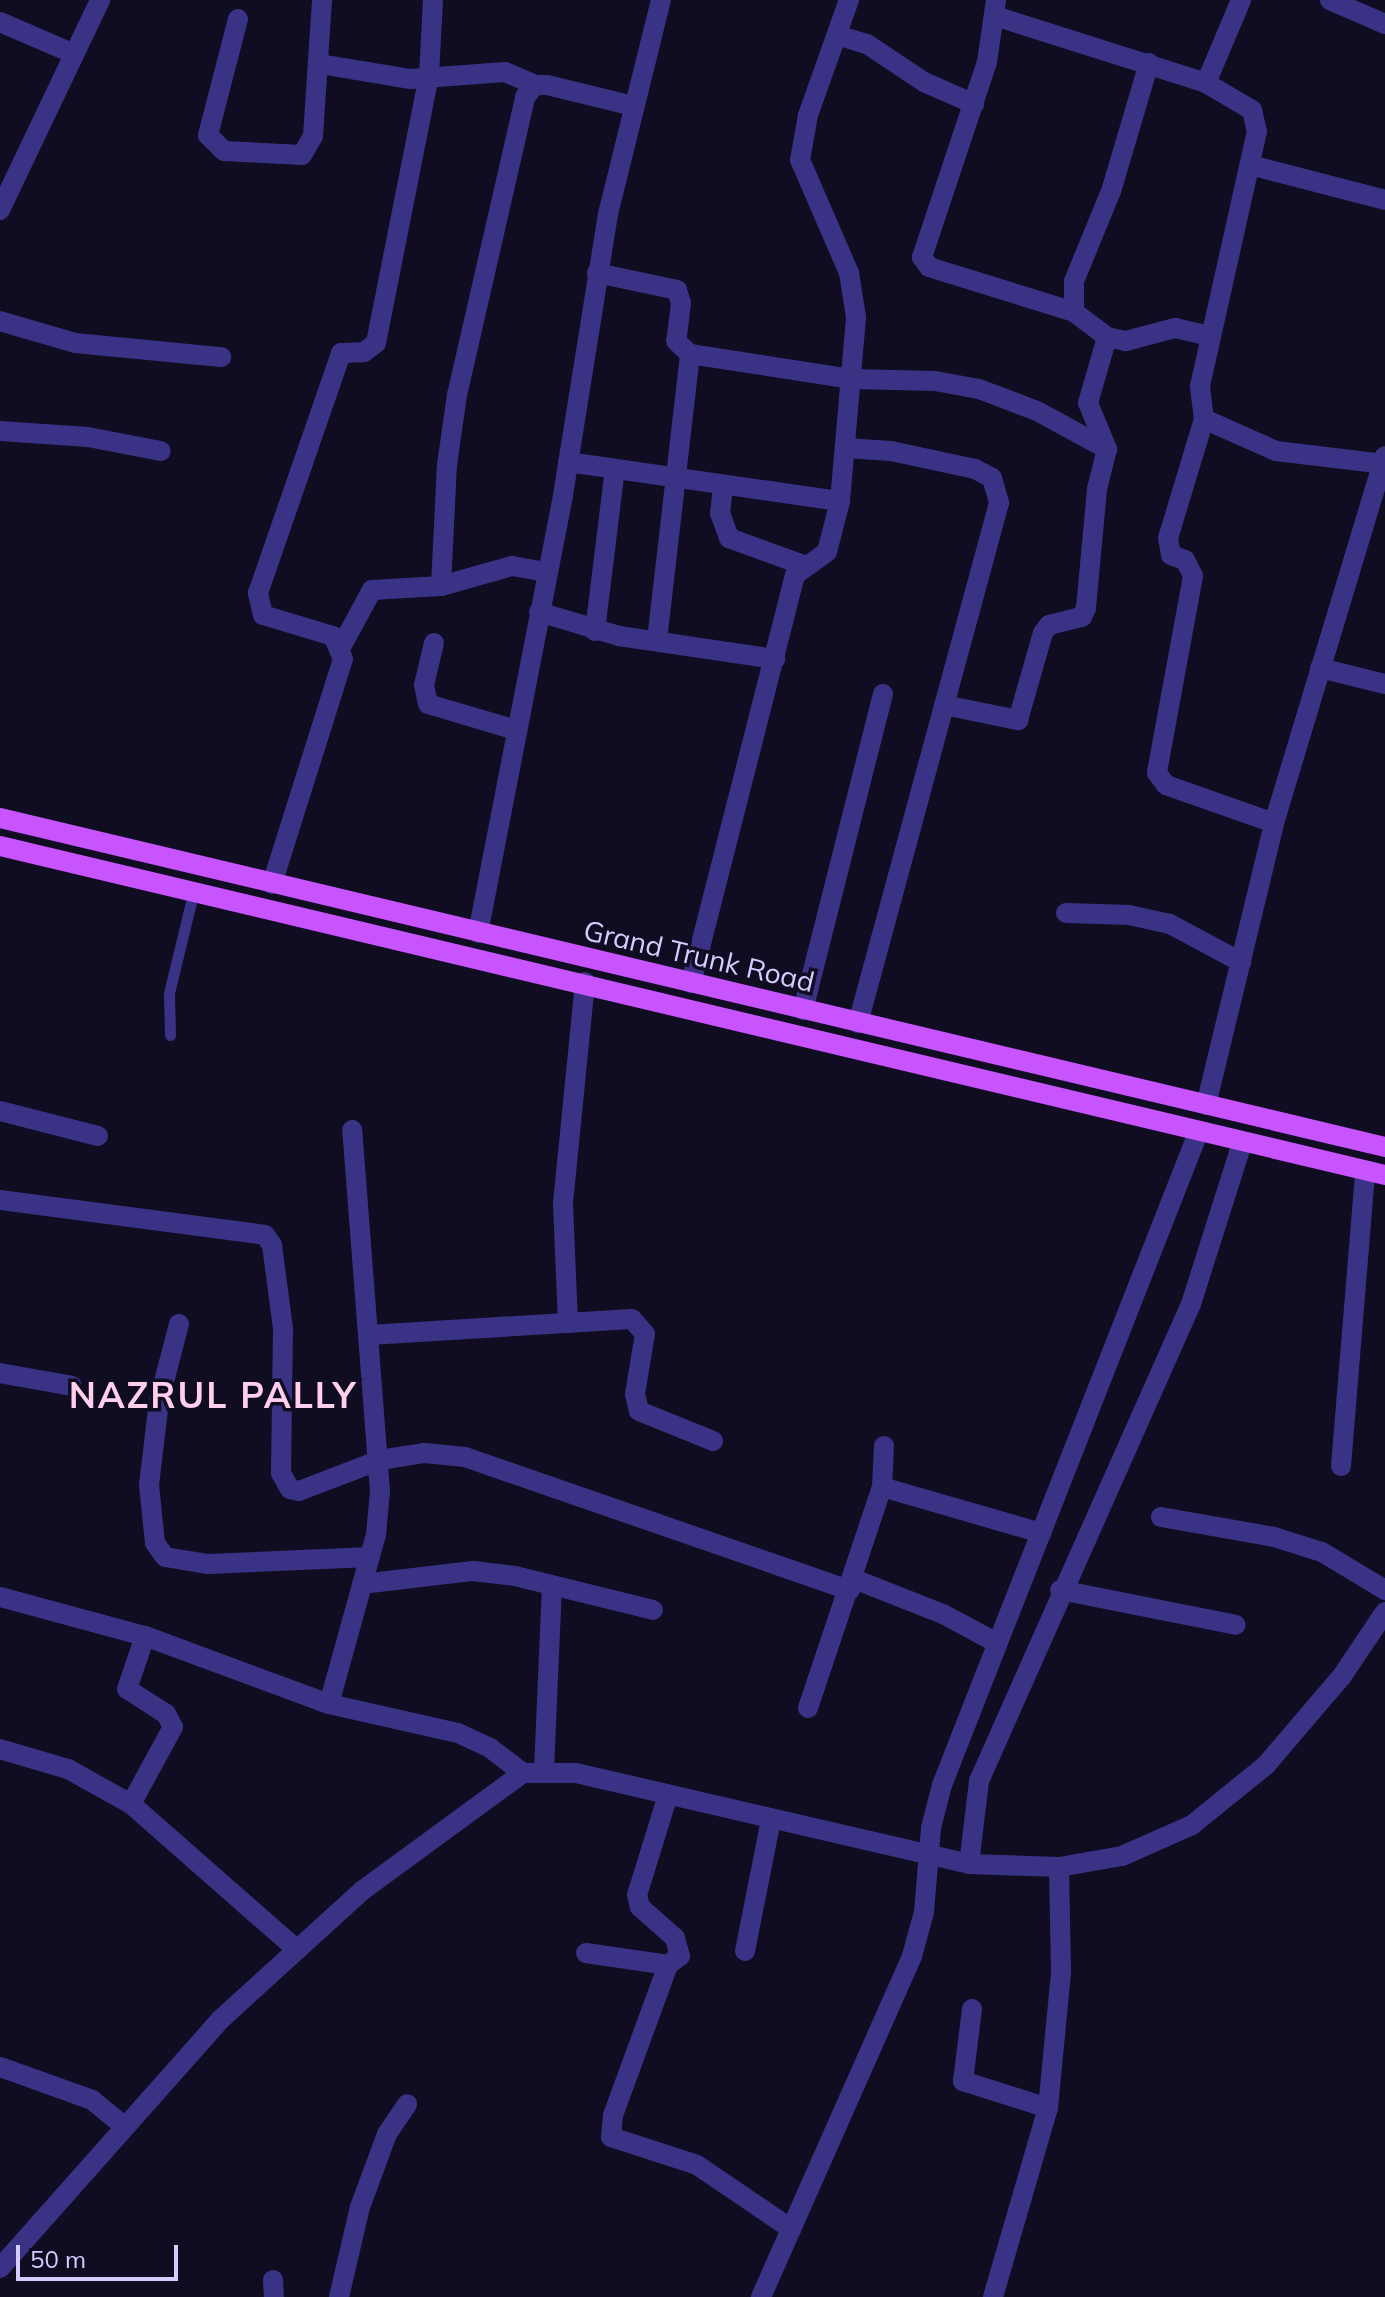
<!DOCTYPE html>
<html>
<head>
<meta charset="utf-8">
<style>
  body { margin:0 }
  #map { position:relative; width:1385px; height:2297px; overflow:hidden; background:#100c22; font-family:Mulish,sans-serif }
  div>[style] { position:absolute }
  .service>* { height:11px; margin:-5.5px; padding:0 5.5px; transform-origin:5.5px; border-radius:5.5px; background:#3a3385 }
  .minor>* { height:20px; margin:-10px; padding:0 10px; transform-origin:10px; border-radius:10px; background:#3a3385 }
  .primary>* { height:20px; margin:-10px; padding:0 10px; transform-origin:10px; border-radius:10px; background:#c754ff }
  span { translate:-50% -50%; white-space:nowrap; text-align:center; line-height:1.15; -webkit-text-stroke:7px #100c22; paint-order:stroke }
  .street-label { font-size:28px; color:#d5cdff }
  .district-label { font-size:36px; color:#ffcfeb; font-weight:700; letter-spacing:2px }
  .scale { position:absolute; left:16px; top:2245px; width:162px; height:36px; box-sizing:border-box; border:4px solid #d5cdff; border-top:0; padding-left:10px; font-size:24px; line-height:28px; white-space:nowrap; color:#d5cdff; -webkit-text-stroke:6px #100c22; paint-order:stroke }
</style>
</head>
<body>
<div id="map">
  <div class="service">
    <div style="left:170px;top:1035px;width:42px;rotate:-91.4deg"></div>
    <div style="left:169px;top:993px;width:102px;rotate:-76.4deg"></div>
  </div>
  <div class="minor">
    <div style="left:996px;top:0;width:63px;rotate:98.3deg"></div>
    <div style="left:987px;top:62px;width:206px;rotate:108.4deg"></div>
    <div style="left:922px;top:257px;width:12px;rotate:55deg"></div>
    <div style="left:929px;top:267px;width:152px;rotate:17.2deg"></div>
    <div style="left:1330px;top:0;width:60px;rotate:23.6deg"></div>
    <div style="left:995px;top:16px;width:221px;rotate:17.6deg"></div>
    <div style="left:1206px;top:83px;width:53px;rotate:30.4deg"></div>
    <div style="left:1252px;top:110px;width:22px;rotate:77deg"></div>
    <div style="left:1257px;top:131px;width:262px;rotate:102.6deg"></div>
    <div style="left:1200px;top:387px;width:32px;rotate:83deg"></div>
    <div style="left:1204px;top:419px;width:79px;rotate:24deg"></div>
    <div style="left:1276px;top:451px;width:110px;rotate:6.8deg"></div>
    <div style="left:238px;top:19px;width:120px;rotate:104.5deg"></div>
    <div style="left:208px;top:135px;width:23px;rotate:45deg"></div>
    <div style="left:224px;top:151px;width:78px;rotate:2.9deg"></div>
    <div style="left:302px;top:155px;width:22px;rotate:-60deg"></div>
    <div style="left:313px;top:136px;width:136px;rotate:-86.2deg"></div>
    <div style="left:0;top:22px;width:78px;rotate:23.3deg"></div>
    <div style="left:837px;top:35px;width:31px;rotate:17deg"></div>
    <div style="left:867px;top:44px;width:69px;rotate:33.7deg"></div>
    <div style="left:924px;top:82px;width:55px;rotate:23.7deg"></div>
    <div style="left:1149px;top:63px;width:134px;rotate:106.5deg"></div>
    <div style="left:1111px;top:191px;width:97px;rotate:112.3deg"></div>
    <div style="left:1074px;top:281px;width:31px;rotate:90deg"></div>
    <div style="left:1074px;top:312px;width:41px;rotate:37.1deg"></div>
    <div style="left:1107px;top:337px;width:19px;rotate:12deg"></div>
    <div style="left:1126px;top:341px;width:51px;rotate:-14.9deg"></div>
    <div style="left:1175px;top:328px;width:37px;rotate:13deg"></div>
    <div style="left:320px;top:64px;width:92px;rotate:9.4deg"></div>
    <div style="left:411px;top:79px;width:94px;rotate:-4.3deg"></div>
    <div style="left:505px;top:72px;width:33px;rotate:23deg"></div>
    <div style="left:1206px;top:83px;width:90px;rotate:-67.1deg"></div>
    <div style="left:1250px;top:165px;width:139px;rotate:14.5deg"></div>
    <div style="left:0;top:210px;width:233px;rotate:-64.5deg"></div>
    <div style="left:597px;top:273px;width:82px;rotate:12deg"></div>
    <div style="left:677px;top:290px;width:14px;rotate:73deg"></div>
    <div style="left:681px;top:303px;width:38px;rotate:97deg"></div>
    <div style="left:676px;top:341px;width:19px;rotate:43deg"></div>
    <div style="left:690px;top:354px;width:164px;rotate:8.8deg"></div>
    <div style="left:852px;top:379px;width:83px;rotate:1.4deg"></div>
    <div style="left:935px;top:381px;width:45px;rotate:10.3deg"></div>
    <div style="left:979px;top:389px;width:62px;rotate:20.8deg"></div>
    <div style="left:1037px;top:411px;width:80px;rotate:28.5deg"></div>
    <div style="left:0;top:321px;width:78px;rotate:16.3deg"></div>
    <div style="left:75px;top:343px;width:147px;rotate:5.5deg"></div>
    <div style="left:1204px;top:419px;width:124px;rotate:106.8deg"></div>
    <div style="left:1168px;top:538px;width:17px;rotate:80deg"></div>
    <div style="left:1171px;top:555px;width:15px;rotate:20deg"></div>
    <div style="left:1185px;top:560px;width:18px;rotate:63deg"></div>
    <div style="left:1193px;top:576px;width:200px;rotate:100.4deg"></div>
    <div style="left:1157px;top:773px;width:15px;rotate:53deg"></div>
    <div style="left:1166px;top:785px;width:114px;rotate:19.4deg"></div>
    <div style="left:0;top:431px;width:88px;rotate:3.9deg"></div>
    <div style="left:88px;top:437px;width:74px;rotate:10.9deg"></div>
    <div style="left:845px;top:448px;width:46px;rotate:3.7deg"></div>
    <div style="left:891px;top:451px;width:86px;rotate:12.1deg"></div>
    <div style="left:975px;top:469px;width:19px;rotate:28deg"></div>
    <div style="left:992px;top:478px;width:26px;rotate:74deg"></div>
    <div style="left:999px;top:503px;width:539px;rotate:105.17deg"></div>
    <div style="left:568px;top:462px;width:275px;rotate:8.2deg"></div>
    <div style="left:723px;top:486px;width:27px;rotate:96deg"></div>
    <div style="left:720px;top:513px;width:27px;rotate:70deg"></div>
    <div style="left:729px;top:538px;width:79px;rotate:20deg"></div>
    <div style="left:441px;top:586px;width:121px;rotate:-87.2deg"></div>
    <div style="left:447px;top:465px;width:71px;rotate:-81.9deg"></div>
    <div style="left:457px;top:395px;width:306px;rotate:-77.1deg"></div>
    <div style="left:525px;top:97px;width:16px;rotate:-50deg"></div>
    <div style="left:535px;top:85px;width:12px"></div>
    <div style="left:547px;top:85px;width:89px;rotate:13.6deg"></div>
    <div style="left:539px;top:612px;width:84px;rotate:16.7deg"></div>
    <div style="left:619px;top:636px;width:158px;rotate:8.4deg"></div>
    <div style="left:595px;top:631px;width:163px;rotate:-83deg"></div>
    <div style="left:657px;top:640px;width:288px;rotate:-83.4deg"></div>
    <div style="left:434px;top:643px;width:43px;rotate:103.4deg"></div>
    <div style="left:424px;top:685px;width:19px;rotate:78deg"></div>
    <div style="left:428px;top:704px;width:92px;rotate:16.5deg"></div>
    <div style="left:341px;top:647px;width:65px;rotate:-61.5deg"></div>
    <div style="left:372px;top:590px;width:69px;rotate:-3.3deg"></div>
    <div style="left:441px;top:586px;width:74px;rotate:-15.7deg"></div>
    <div style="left:512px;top:566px;width:36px;rotate:10deg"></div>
    <div style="left:1320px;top:668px;width:67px;rotate:13.8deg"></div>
    <div style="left:944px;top:705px;width:76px;rotate:11.5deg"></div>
    <div style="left:1018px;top:720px;width:91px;rotate:-74deg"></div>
    <div style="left:1043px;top:633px;width:10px;rotate:-53deg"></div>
    <div style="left:1049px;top:625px;width:34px;rotate:-14deg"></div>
    <div style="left:1082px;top:617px;width:10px;rotate:-66deg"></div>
    <div style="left:1086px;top:608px;width:120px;rotate:-84.7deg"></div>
    <div style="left:1097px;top:489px;width:41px;rotate:-76deg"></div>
    <div style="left:1107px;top:449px;width:50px;rotate:-112.4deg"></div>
    <div style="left:1088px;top:403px;width:69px;rotate:-73.9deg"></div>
    <div style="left:272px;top:884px;width:236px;rotate:-72.5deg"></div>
    <div style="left:343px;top:659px;width:25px;rotate:-113deg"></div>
    <div style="left:333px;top:636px;width:73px;rotate:-163.3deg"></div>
    <div style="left:263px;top:615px;width:23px;rotate:-103deg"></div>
    <div style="left:258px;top:593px;width:254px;rotate:-70.9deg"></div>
    <div style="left:341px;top:353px;width:23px;rotate:-2deg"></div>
    <div style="left:364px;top:352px;width:15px;rotate:-37deg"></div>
    <div style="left:376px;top:343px;width:272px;rotate:-78.8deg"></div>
    <div style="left:429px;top:76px;width:76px;rotate:-87deg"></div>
    <div style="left:1066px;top:913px;width:63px;rotate:1.8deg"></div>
    <div style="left:1129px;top:915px;width:42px;rotate:12.4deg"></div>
    <div style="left:1170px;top:924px;width:81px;rotate:28.2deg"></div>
    <div style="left:478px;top:933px;width:446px;rotate:-79deg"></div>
    <div style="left:563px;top:495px;width:285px;rotate:-80.9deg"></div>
    <div style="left:608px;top:214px;width:220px;rotate:-76.1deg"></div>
    <div style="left:691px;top:983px;width:421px;rotate:-75.7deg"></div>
    <div style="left:795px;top:575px;width:39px;rotate:-36deg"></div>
    <div style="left:827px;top:552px;width:53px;rotate:-75.7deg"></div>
    <div style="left:840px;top:501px;width:185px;rotate:-85deg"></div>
    <div style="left:856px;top:317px;width:45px;rotate:-99deg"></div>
    <div style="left:849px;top:273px;width:123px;rotate:-113.4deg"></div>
    <div style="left:800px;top:160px;width:46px;rotate:-79.9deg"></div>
    <div style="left:808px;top:115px;width:122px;rotate:-70.4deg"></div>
    <div style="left:803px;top:1010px;width:326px;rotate:-75.8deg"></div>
    <div style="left:1206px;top:1105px;width:290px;rotate:-76.4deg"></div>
    <div style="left:1274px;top:823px;width:383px;rotate:-73.2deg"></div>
    <div style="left:0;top:1111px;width:101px;rotate:14.3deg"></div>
    <div style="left:0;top:1200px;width:267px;rotate:7.5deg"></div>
    <div style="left:265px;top:1235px;width:12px;rotate:55deg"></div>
    <div style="left:272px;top:1245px;width:85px;rotate:82.5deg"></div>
    <div style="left:283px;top:1329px;width:144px;rotate:90.8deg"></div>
    <div style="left:281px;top:1473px;width:18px;rotate:61deg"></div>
    <div style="left:290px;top:1489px;width:9px;rotate:13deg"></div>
    <div style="left:299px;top:1491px;width:87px;rotate:-20.9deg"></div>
    <div style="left:380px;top:1460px;width:45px;rotate:-9deg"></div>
    <div style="left:424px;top:1453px;width:41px;rotate:5.6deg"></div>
    <div style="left:465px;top:1457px;width:407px;rotate:19.1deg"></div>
    <div style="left:568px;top:1323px;width:120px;rotate:-92.4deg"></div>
    <div style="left:563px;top:1203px;width:222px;rotate:-84.3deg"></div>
    <div style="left:179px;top:1324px;width:80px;rotate:104.6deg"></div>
    <div style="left:159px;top:1401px;width:85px;rotate:96.8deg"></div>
    <div style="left:149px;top:1485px;width:58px;rotate:84.1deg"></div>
    <div style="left:155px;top:1543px;width:17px;rotate:54deg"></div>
    <div style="left:165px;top:1557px;width:44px;rotate:9.2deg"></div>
    <div style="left:208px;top:1564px;width:162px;rotate:-2.5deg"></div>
    <div style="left:369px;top:1335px;width:263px;rotate:-3.5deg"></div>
    <div style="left:632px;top:1319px;width:20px;rotate:49deg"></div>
    <div style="left:645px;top:1334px;width:61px;rotate:99.5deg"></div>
    <div style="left:635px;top:1394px;width:17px;rotate:77deg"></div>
    <div style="left:639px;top:1411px;width:80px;rotate:22.1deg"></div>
    <div style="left:0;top:1373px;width:73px;rotate:10.2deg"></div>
    <div style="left:884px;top:1446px;width:41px;rotate:92.8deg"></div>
    <div style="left:882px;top:1487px;width:166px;rotate:16.1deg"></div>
    <div style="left:1341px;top:1466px;width:296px;rotate:-85.3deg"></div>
    <div style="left:1161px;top:1517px;width:115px;rotate:10deg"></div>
    <div style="left:1274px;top:1537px;width:50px;rotate:17.4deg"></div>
    <div style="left:1322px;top:1552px;width:74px;rotate:31.1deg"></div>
    <div style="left:854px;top:1579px;width:96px;rotate:21.5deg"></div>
    <div style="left:943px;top:1614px;width:61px;rotate:28.2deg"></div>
    <div style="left:362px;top:1584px;width:112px;rotate:-6.7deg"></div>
    <div style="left:473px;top:1571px;width:42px;rotate:6.8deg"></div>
    <div style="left:515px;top:1576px;width:142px;rotate:13.8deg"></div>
    <div style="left:1060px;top:1590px;width:179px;rotate:11.2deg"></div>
    <div style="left:0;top:1597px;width:150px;rotate:15.1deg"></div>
    <div style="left:145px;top:1636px;width:196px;rotate:20.3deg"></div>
    <div style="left:329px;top:1704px;width:132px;rotate:12.7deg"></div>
    <div style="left:458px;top:1733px;width:35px;rotate:25deg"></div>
    <div style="left:490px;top:1748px;width:41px;rotate:37.1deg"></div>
    <div style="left:329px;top:1704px;width:175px;rotate:-74.5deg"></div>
    <div style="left:376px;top:1535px;width:44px;rotate:-84.8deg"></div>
    <div style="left:380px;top:1491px;width:362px;rotate:-94.4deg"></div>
    <div style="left:808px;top:1708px;width:233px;rotate:-71.5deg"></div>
    <div style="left:0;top:1749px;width:71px;rotate:16.4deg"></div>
    <div style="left:68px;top:1769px;width:72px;rotate:29.1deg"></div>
    <div style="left:131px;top:1804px;width:221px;rotate:41.3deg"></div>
    <div style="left:544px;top:1769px;width:184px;rotate:-87.5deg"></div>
    <div style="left:131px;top:1804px;width:88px;rotate:-61.4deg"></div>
    <div style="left:173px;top:1727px;width:15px;rotate:-118deg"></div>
    <div style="left:166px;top:1714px;width:46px;rotate:-147.3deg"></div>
    <div style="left:127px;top:1689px;width:56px;rotate:-71.2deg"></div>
    <div style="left:969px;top:1864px;width:84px;rotate:-83.1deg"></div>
    <div style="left:979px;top:1781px;width:522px;rotate:-66.04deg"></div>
    <div style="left:1191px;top:1304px;width:169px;rotate:-72.4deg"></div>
    <div style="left:745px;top:1951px;width:134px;rotate:-78.8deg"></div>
    <div style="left:586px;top:1953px;width:83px;rotate:8.3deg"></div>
    <div style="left:668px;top:1965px;width:15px;rotate:-37deg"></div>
    <div style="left:680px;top:1956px;width:19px;rotate:-106deg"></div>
    <div style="left:675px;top:1938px;width:47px;rotate:-138.5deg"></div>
    <div style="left:640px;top:1907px;width:12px;rotate:-104deg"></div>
    <div style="left:637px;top:1895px;width:105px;rotate:-72.8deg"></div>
    <div style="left:668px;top:1965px;width:160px;rotate:110.1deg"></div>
    <div style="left:613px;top:2115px;width:22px;rotate:95deg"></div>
    <div style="left:611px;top:2137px;width:90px;rotate:18deg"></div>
    <div style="left:697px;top:2165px;width:114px;rotate:34.2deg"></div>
    <div style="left:972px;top:2009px;width:73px;rotate:97.1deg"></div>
    <div style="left:963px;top:2081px;width:89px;rotate:17.6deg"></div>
    <div style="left:0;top:2067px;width:98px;rotate:19.7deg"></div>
    <div style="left:92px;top:2100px;width:40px;rotate:39deg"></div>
    <div style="left:0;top:2268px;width:332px;rotate:-48.4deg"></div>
    <div style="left:220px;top:2020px;width:193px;rotate:-42.3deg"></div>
    <div style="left:363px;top:1890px;width:198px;rotate:-36.2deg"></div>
    <div style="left:523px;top:1773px;width:53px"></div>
    <div style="left:576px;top:1773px;width:403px;rotate:13deg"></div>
    <div style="left:969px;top:1864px;width:90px;rotate:1.9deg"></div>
    <div style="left:1059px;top:1867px;width:64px;rotate:-9.9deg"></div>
    <div style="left:1122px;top:1856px;width:77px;rotate:-23.9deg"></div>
    <div style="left:1192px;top:1825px;width:95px;rotate:-39deg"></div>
    <div style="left:1266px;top:1765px;width:117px;rotate:-49.5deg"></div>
    <div style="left:1342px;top:1676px;width:77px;rotate:-56.1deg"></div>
    <div style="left:273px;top:2280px;width:17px;rotate:87deg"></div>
    <div style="left:339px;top:2297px;width:92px;rotate:-76.9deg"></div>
    <div style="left:360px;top:2207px;width:78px;rotate:-69.7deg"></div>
    <div style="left:387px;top:2134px;width:36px;rotate:-56deg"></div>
    <div style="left:761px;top:2297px;width:373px;rotate:-66.1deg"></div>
    <div style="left:912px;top:1956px;width:46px;rotate:-74.7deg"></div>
    <div style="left:924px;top:1912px;width:84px;rotate:-85.2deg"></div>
    <div style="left:931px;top:1828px;width:44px;rotate:-75.7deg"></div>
    <div style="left:942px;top:1785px;width:700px;rotate:-68.56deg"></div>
    <div style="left:993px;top:2297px;width:197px;rotate:-73.8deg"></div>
    <div style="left:1048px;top:2108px;width:137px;rotate:-84.5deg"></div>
    <div style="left:1061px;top:1972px;width:105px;rotate:-91.1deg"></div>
  </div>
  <div class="primary">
    <div style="left:0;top:818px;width:1424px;rotate:13.36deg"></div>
    <div style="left:0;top:846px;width:1424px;rotate:13.36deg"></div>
  </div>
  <div class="street-label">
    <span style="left:699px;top:956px;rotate:13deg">Grand Trunk Road</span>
  </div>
  <div class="district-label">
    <span style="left:213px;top:1395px">NAZRUL PALLY</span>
  </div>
  <div class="scale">50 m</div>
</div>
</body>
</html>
